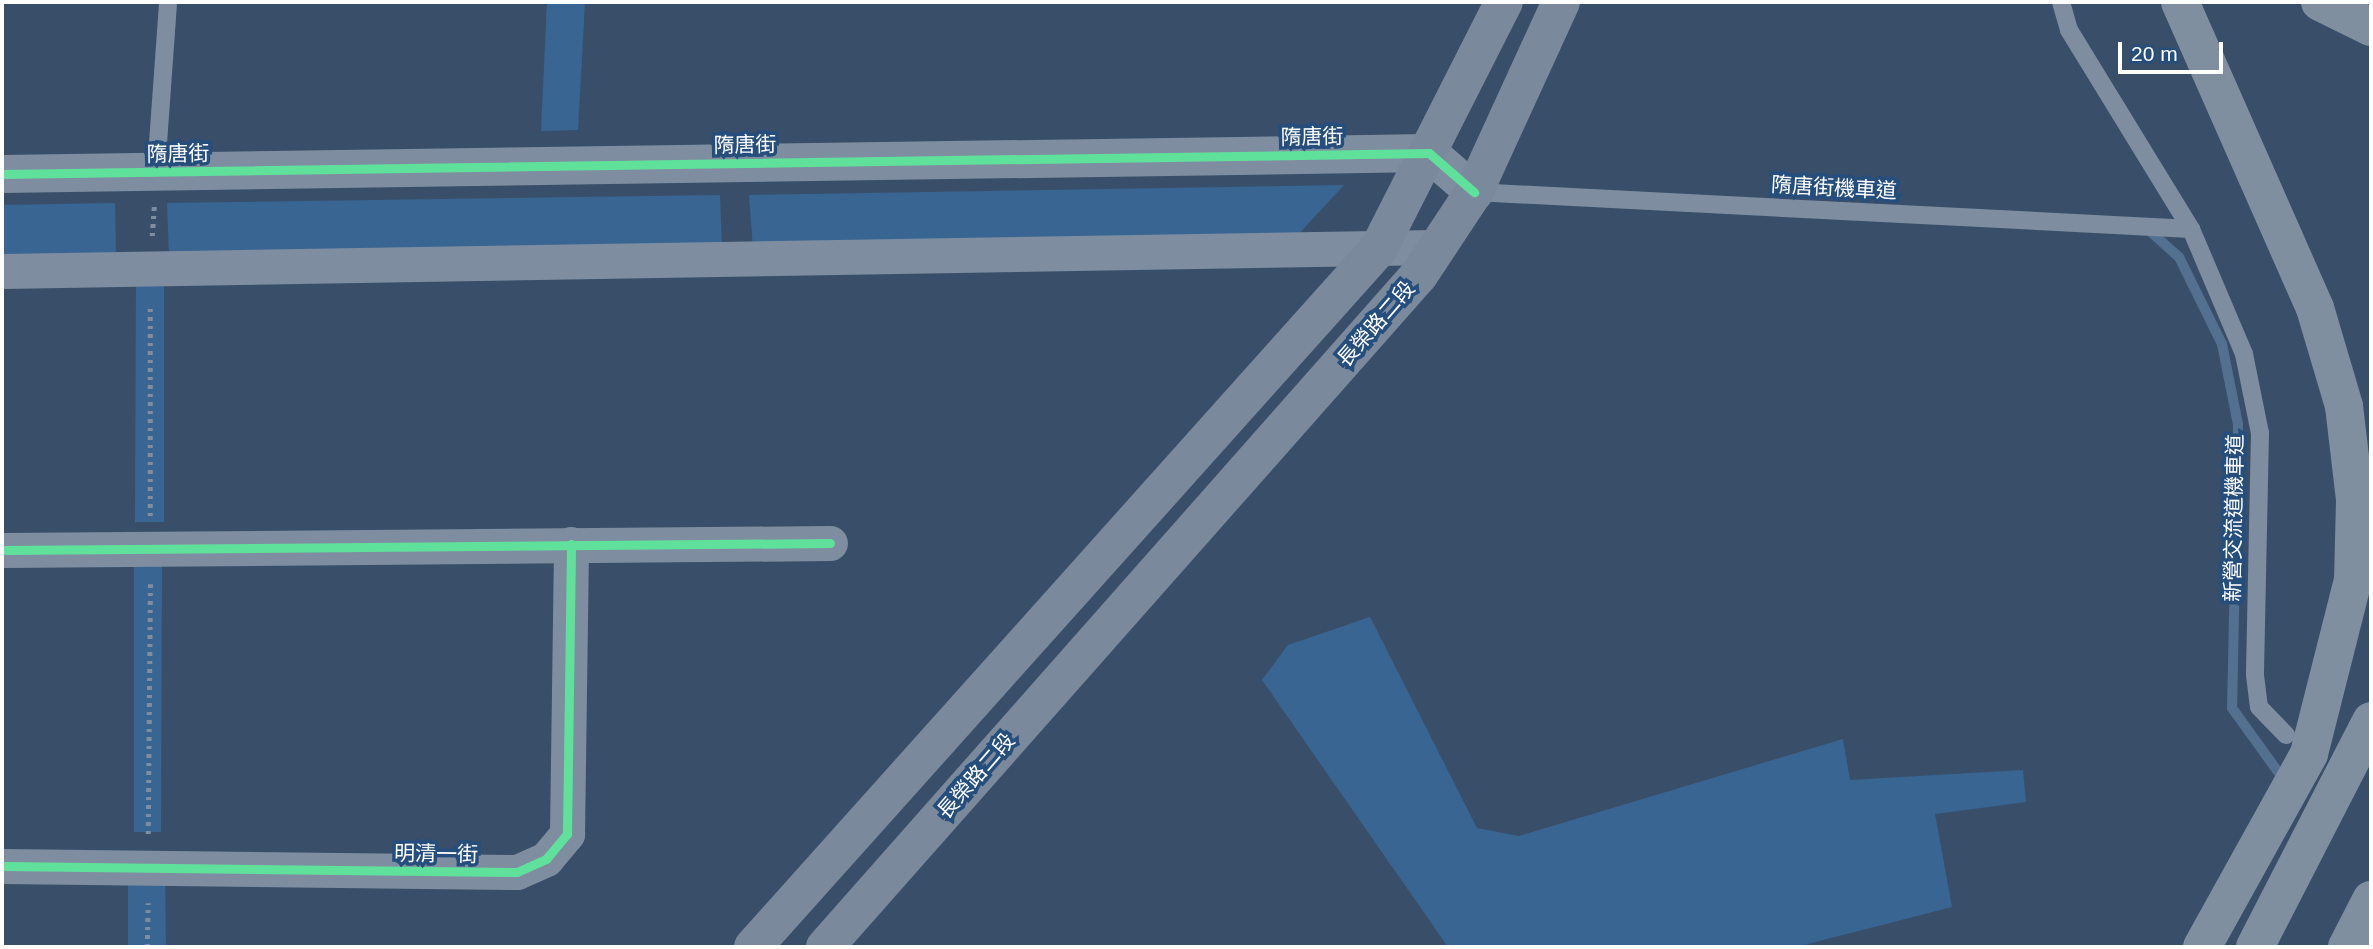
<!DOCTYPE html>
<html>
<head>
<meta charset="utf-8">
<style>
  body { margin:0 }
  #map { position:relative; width:2373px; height:949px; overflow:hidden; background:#394f69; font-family:Arial,"Noto Sans TC",sans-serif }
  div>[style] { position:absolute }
  .green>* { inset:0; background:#396593 }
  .stream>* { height:10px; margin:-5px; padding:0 5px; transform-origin:5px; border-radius:5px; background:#537091 }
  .path>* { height:4.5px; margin-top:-2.25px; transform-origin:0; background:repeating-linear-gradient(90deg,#7e8ea0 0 3.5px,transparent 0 8.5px) }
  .service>* { height:18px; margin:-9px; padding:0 9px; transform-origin:9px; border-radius:9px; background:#7e8ea0 }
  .minor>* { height:35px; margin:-17.5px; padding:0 17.5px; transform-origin:17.5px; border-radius:17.5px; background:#7e8ea0 }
  .tertiary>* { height:38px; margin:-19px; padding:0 19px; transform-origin:19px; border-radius:19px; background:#7e8ea0 }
  .secondary>* { height:38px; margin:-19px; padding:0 19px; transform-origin:19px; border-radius:19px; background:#7a899b }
  .motorway>* { height:38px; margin:-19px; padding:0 19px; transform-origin:19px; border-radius:19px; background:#7f8fa0 }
  .cycleway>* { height:9px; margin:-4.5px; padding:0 4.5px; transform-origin:4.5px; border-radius:4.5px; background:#60e19b }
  span { translate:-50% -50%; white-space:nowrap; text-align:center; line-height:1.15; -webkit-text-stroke:7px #254e7d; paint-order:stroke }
  .street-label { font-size:21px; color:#fff }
  .frame { position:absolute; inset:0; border:4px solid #fff; pointer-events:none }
  .scale { position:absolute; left:2118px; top:42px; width:105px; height:32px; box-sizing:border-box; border:4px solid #fff; border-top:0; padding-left:9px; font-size:21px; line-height:24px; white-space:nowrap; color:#fff; -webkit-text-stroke:5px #254e7d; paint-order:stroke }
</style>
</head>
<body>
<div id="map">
  <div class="green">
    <div style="clip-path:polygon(547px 2px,585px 2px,578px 130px,541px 131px)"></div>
    <div style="clip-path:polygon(1344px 185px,1294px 239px,753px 249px,749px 195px)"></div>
    <div style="clip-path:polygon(720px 195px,722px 248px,169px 256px,167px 203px)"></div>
    <div style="clip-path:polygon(115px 203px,116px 254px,2px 257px,2px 205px)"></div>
    <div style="clip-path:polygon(136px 278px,164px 278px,164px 522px,135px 522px)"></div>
    <div style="clip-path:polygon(134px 562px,162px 562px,161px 832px,134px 832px)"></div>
    <div style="clip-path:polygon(1370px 617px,1477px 828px,1519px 836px,1843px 739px,1850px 780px,2023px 770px,2026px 802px,1935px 814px,1952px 907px,1796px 947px,1448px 947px,1262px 680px,1288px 645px)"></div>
    <div style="clip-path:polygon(128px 874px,165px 875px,166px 947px,128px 947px)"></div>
  </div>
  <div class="stream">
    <div style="left:2152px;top:233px;width:36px;rotate:42deg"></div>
    <div style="left:2179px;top:257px;width:97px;rotate:63.7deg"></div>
    <div style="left:2222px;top:344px;width:82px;rotate:78.7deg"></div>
    <div style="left:2238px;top:424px;width:284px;rotate:91.2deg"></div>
    <div style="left:2232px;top:708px;width:84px;rotate:54.2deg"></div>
  </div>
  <div class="path">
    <div style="left:152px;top:236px;width:30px;rotate:-86deg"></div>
    <div style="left:150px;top:516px;width:212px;rotate:-90deg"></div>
    <div style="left:148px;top:834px;width:250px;rotate:-89.5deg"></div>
    <div style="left:147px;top:947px;width:44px;rotate:-88.7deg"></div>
  </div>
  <div class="service">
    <div style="left:2061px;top:2px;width:29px;rotate:74deg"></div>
    <div style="left:2069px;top:30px;width:233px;rotate:58.5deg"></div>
    <div style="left:2191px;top:229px;width:136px;rotate:67deg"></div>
    <div style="left:2244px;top:354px;width:81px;rotate:78.6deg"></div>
    <div style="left:2260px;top:433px;width:242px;rotate:91.2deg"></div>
    <div style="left:2255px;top:675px;width:32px;rotate:83deg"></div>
    <div style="left:2259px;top:707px;width:39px;rotate:46deg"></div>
    <div style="left:156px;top:171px;width:169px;rotate:-85.9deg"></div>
    <div style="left:1474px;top:192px;width:718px;rotate:2.95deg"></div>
  </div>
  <div class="minor">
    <div style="left:2px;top:271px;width:1434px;rotate:-0.96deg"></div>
    <div style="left:2px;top:550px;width:828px;rotate:-0.48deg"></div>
    <div style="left:2px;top:866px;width:515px;rotate:0.67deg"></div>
    <div style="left:517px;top:872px;width:32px;rotate:-24deg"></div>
    <div style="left:546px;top:859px;width:33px;rotate:-50deg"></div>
    <div style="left:567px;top:834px;width:290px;rotate:-89.2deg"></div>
  </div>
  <div class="tertiary">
    <div style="left:2px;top:174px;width:1427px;rotate:-0.84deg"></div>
    <div style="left:1429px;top:153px;width:60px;rotate:40.9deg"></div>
  </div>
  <div class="secondary">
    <div style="left:753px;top:947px;width:938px;rotate:-48.15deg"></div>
    <div style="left:1379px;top:248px;width:276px;rotate:-63.1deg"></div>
    <div style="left:825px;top:947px;width:897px;rotate:-48.53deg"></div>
    <div style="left:1419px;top:275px;width:100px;rotate:-56.5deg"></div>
    <div style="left:1474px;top:192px;width:209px;rotate:-65.4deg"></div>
  </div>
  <div class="motorway">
    <div style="left:2180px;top:2px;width:334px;rotate:66.2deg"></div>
    <div style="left:2315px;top:308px;width:102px;rotate:73.5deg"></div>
    <div style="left:2344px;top:406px;width:95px;rotate:83.3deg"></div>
    <div style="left:2355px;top:500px;width:80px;rotate:91.4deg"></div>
    <div style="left:2353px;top:580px;width:179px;rotate:104.2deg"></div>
    <div style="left:2309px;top:754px;width:221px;rotate:119deg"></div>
    <div style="left:2320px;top:2px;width:57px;rotate:26.1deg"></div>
    <div style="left:2255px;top:947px;width:254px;rotate:-62.8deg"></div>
    <div style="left:2347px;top:947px;width:53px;rotate:-62.9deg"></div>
  </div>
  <div class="cycleway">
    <div style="left:2px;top:174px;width:1427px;rotate:-0.84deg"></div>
    <div style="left:1429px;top:153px;width:60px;rotate:40.9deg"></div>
    <div style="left:2px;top:550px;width:828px;rotate:-0.48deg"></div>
    <div style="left:2px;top:866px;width:515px;rotate:0.67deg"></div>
    <div style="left:517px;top:872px;width:32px;rotate:-24deg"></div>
    <div style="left:546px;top:859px;width:33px;rotate:-50deg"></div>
    <div style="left:567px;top:834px;width:290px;rotate:-89.2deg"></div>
  </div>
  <div class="street-label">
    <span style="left:1312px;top:137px;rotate:-1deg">隋唐街</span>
    <span style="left:745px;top:145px;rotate:-1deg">隋唐街</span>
    <span style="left:178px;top:154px;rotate:-1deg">隋唐街</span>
    <span style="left:1834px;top:188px;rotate:3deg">隋唐街機車道</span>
    <span style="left:1376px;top:324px;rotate:-49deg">長榮路二段</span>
    <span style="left:2234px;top:518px;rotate:-89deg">新營交流道機車道</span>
    <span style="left:976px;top:776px;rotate:-49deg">長榮路二段</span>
    <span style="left:436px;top:854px;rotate:1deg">明清一街</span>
  </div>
  <div class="frame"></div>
  <div class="scale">20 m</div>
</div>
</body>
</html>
